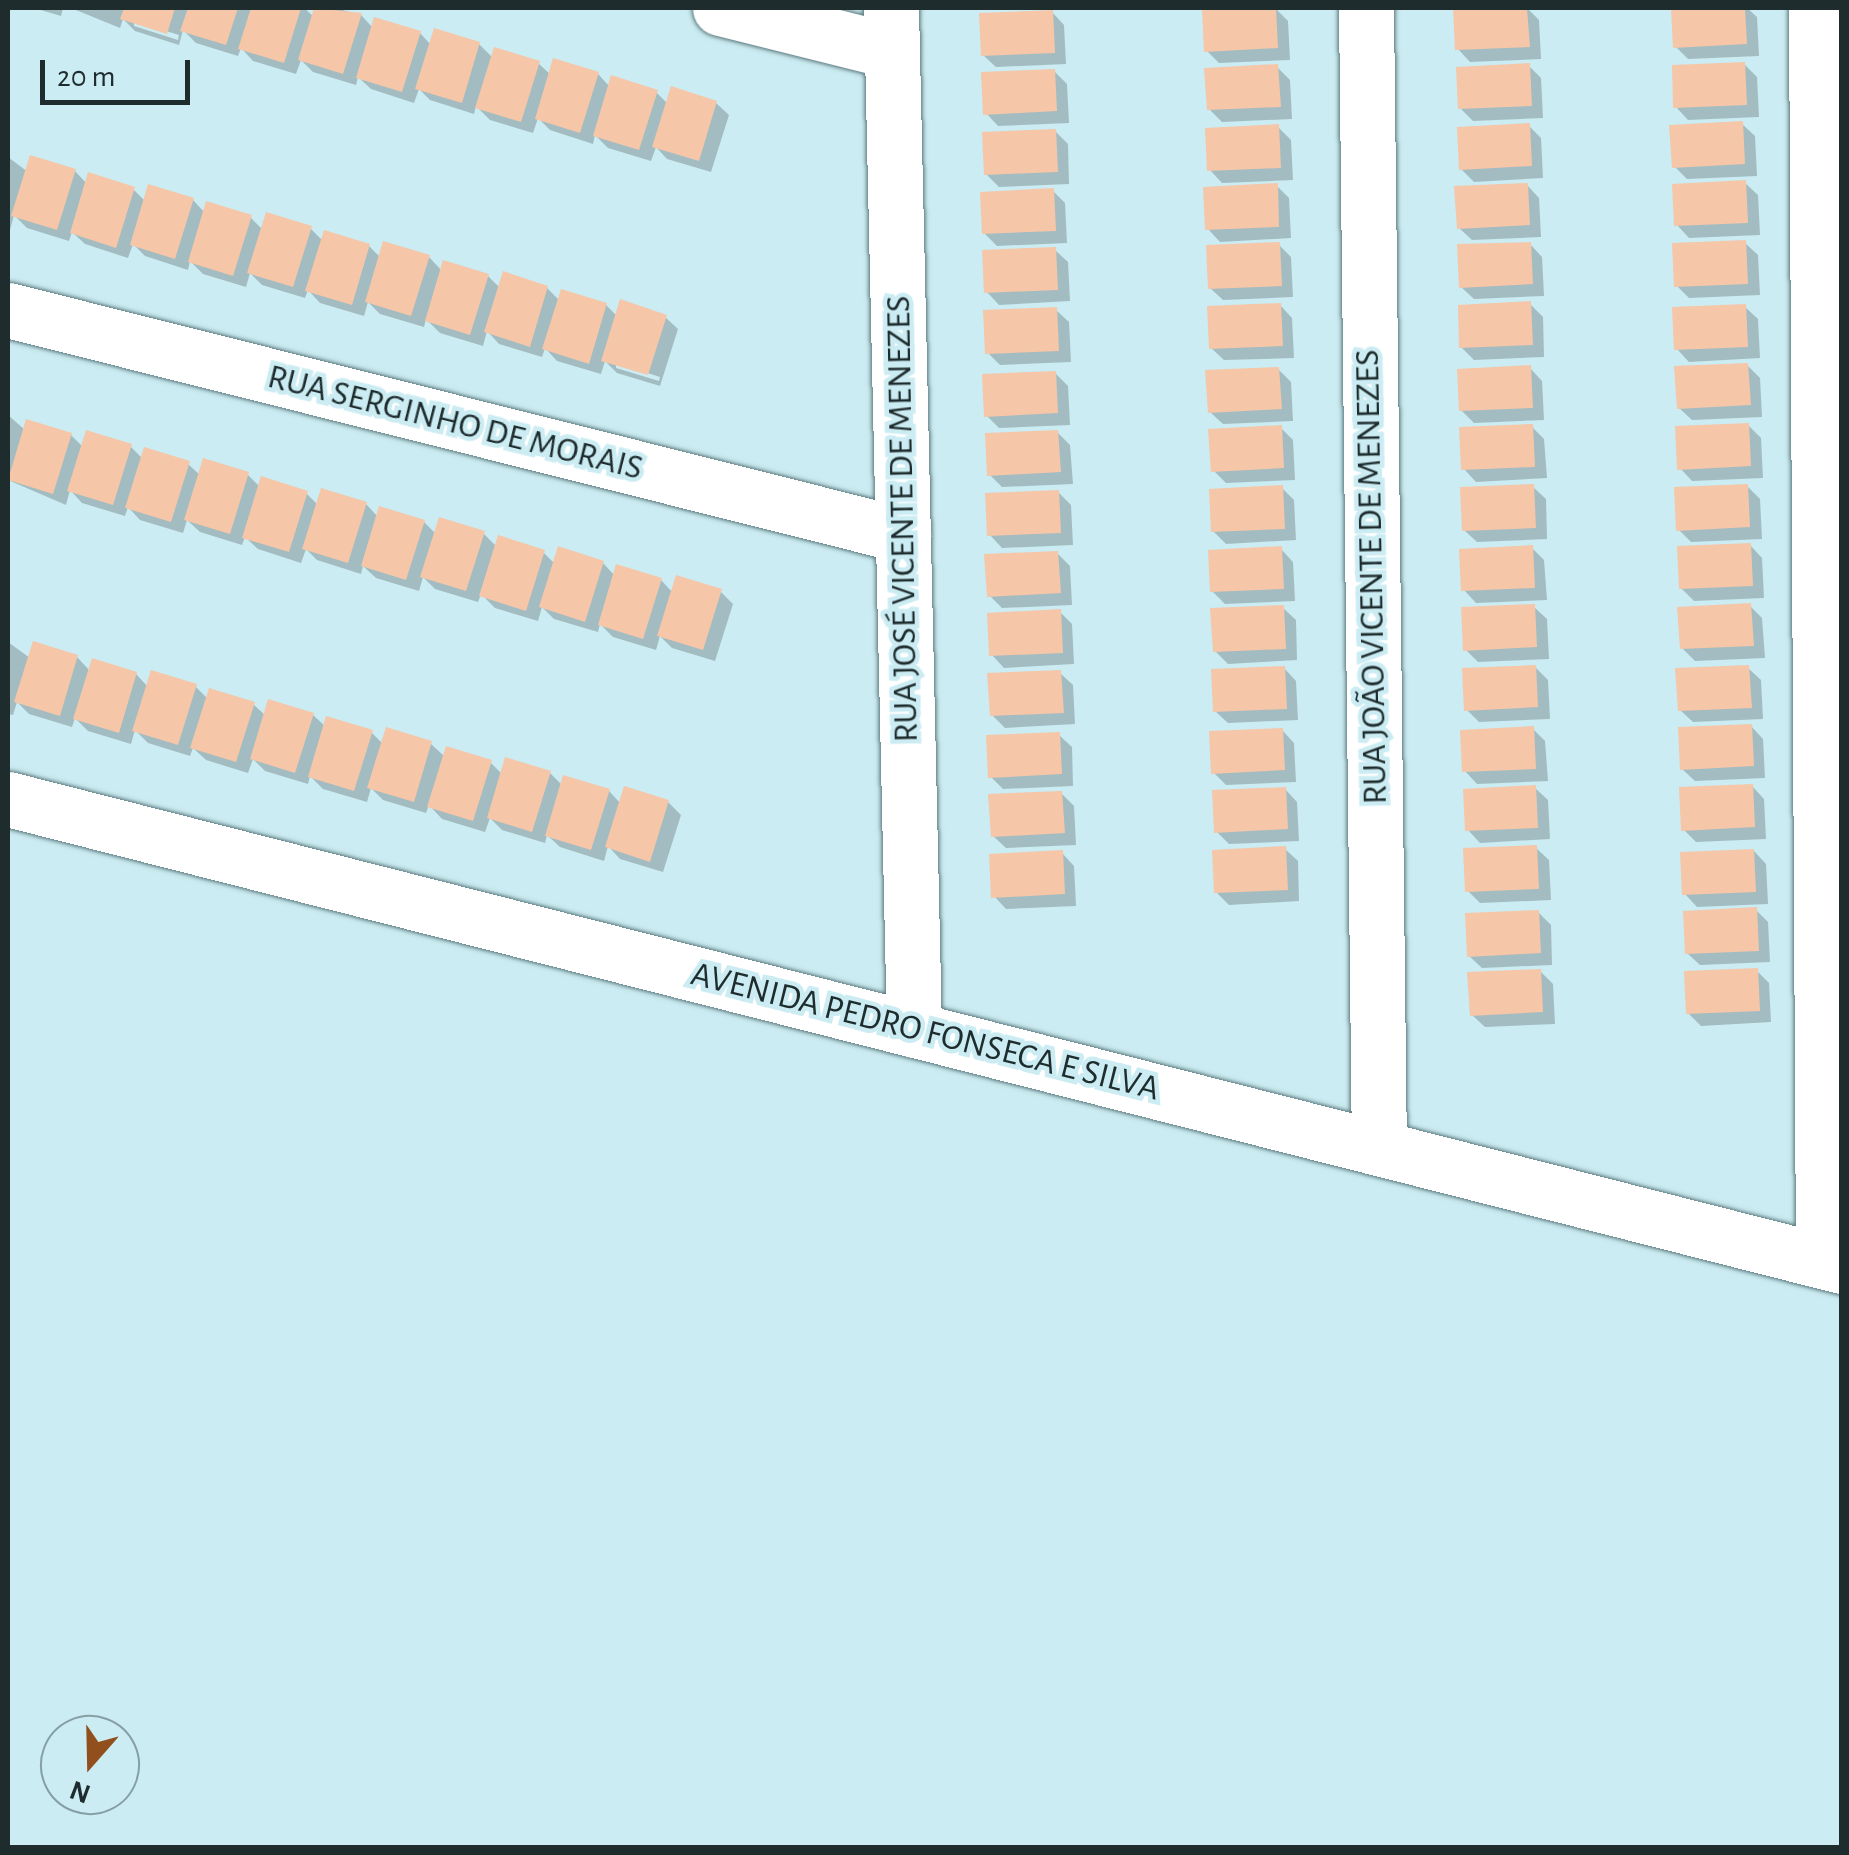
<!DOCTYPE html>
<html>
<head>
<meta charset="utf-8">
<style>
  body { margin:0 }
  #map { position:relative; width:1849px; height:1855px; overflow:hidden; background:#cbecf2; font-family:"Alegreya Sans",sans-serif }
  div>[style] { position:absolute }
  .shadow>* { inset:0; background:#0003 }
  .building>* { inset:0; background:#f5c6a8 }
  .roads { filter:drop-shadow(0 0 2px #5c7a7f) drop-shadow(0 0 2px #5c7a7f) }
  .minor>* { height:55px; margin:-27.5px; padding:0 27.5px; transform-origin:27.5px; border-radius:27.5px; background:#fff }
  span { translate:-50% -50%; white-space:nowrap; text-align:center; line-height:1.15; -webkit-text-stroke:9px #cbecf2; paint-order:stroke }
  .street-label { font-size:35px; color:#1f2c2e }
  .frame { position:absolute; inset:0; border:10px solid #1f2c2e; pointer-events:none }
  .north { position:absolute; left:40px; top:1715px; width:100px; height:100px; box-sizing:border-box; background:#cbecf2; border:2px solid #869fa4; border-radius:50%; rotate:200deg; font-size:28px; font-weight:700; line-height:40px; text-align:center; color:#1f2c2e }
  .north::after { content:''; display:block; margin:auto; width:35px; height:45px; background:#914f1d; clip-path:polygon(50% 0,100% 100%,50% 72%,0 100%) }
  .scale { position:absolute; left:40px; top:60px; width:150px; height:45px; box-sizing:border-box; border:5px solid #1f2c2e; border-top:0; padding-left:12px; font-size:30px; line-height:35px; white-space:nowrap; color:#1f2c2e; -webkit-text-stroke:8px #cbecf2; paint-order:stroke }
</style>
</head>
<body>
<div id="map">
  <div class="shadow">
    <div style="clip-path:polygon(34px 8px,63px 8px,61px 16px)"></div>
    <div style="clip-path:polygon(evenodd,71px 8px,304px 8px,314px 17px,316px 8px,335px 8px,361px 15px,373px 28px,420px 33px,431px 45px,479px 44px,493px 58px,538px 63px,551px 75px,598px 74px,610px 87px,656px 92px,668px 104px,716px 103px,729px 115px,711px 172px,667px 159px,656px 147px,651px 161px,608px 148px,595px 135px,593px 144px,550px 130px,538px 118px,533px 133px,490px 120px,476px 106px,474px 114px,430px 100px,419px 89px,414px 103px,371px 89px,358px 77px,356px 85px,313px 72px,301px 60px,296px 74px,253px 61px,241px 48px,238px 56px,196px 43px,183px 30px,179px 45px,135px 31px,123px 19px,120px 28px,71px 8px,134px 21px,179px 35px,178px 40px,134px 26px,134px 21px)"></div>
    <div style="clip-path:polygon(1275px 8px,1288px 21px,1290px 60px,1219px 63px,1207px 51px)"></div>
    <div style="clip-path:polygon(1527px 8px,1539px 20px,1541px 59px,1470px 62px,1458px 49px,1456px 10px)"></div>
    <div style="clip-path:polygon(1674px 8px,1747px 8px,1757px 17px,1759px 56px,1688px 59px,1676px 47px)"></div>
    <div style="clip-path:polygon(1052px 12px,1064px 25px,1066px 64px,996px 67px,983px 55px)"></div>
    <div style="clip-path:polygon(1744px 64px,1757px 77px,1759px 117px,1688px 120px,1676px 107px)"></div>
    <div style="clip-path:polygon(1529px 66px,1541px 78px,1543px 118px,1473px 121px,1460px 108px)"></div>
    <div style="clip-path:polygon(1277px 67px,1290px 80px,1292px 119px,1222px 122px,1209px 109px)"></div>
    <div style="clip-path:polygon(1054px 71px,1067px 84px,1069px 123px,998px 126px,986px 113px)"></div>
    <div style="clip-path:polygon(1742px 124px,1755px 136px,1757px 176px,1687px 179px,1674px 166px)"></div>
    <div style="clip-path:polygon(1529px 126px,1541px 138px,1543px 178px,1474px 182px,1461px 169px)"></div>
    <div style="clip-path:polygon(1278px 127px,1291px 140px,1293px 180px,1222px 183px,1210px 170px)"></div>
    <div style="clip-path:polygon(1055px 131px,1068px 144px,1069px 184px,999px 187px,986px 174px)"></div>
    <div style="clip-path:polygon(evenodd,8px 157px,28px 172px,75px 171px,87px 184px,133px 189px,145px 201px,193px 200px,205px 213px,251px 218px,263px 230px,310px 228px,323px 241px,369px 246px,381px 258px,429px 257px,442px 271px,488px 276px,500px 288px,547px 288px,560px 301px,606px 305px,618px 317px,665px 317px,678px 329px,660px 386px,617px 373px,605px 361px,601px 374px,557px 361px,545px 348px,542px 357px,499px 344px,487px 331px,483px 346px,440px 333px,426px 319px,424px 327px,380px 314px,368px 302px,364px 316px,320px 303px,308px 290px,305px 298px,262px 285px,250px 273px,246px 287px,203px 274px,190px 261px,188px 270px,145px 256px,133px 244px,128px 258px,85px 244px,72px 232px,69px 241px,27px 228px,14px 215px,10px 230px,8px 157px,616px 363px,660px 377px,659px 381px,616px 368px,616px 363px)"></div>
    <div style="clip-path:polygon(1745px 183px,1758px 195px,1760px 235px,1689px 238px,1677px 225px)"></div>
    <div style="clip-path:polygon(1527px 185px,1539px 198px,1541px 237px,1472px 240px,1459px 228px)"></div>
    <div style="clip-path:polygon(1277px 186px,1289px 198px,1291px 238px,1220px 242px,1208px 229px)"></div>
    <div style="clip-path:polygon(1053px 191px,1065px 203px,1067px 243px,997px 246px,984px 233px)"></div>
    <div style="clip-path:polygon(1745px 243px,1758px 255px,1760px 295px,1689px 298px,1677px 286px)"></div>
    <div style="clip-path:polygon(1530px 244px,1542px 257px,1544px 296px,1474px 299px,1461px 287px)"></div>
    <div style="clip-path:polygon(1279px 245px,1291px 257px,1293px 297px,1223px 300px,1210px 288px)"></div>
    <div style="clip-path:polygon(1055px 250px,1068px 262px,1070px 301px,999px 305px,987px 292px)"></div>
    <div style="clip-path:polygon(1530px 304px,1543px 317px,1544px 357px,1474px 360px,1461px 347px)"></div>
    <div style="clip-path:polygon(1280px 305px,1292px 318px,1294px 358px,1224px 360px,1211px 348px)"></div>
    <div style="clip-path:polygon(1745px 307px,1758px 319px,1760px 358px,1689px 362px,1677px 349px)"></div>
    <div style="clip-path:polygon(1056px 310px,1069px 322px,1071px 362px,1000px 365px,988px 353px)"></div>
    <div style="clip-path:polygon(1747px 365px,1760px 378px,1762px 417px,1692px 420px,1679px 408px)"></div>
    <div style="clip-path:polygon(1530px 368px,1542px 381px,1544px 420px,1474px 423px,1461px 410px)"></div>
    <div style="clip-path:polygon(1278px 369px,1291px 382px,1293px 421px,1223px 424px,1210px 412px)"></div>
    <div style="clip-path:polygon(1055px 373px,1068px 386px,1070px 425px,999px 428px,987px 416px)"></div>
    <div style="clip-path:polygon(8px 415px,25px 430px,71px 435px,83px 447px,130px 446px,143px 459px,188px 464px,201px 476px,248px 475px,260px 487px,306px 493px,318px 505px,366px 504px,378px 517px,424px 522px,436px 534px,483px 533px,497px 547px,543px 552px,555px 564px,603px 563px,615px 576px,661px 580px,673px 593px,720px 591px,733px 604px,715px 661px,672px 648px,660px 636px,656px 650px,613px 637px,600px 624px,598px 632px,554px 619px,542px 607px,538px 621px,495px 608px,481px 594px,478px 602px,435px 589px,423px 577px,419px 591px,376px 578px,363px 566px,361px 574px,317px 560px,306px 549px,301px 563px,258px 549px,245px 537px,242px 545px,200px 532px,187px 520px,183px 533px,140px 520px,128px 507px,125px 516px,82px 503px,70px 490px,66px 505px,8px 480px)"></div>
    <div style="clip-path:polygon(1748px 425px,1761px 438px,1763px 478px,1692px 481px,1680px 468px)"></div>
    <div style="clip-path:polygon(1532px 427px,1544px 439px,1547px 478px,1476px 482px,1464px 469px)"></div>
    <div style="clip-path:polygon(1281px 428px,1293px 440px,1295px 480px,1226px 483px,1213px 470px)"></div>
    <div style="clip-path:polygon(1057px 432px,1070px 445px,1073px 484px,1002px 487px,990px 475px)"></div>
    <div style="clip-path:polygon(1747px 486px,1760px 499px,1762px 539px,1691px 542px,1679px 530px)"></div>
    <div style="clip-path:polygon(1533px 487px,1546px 499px,1547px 539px,1477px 542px,1464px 530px)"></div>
    <div style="clip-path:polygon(1282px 488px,1294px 500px,1296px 540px,1226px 544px,1213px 531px)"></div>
    <div style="clip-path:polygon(1058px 492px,1071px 505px,1073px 545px,1002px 548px,990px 535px)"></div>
    <div style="clip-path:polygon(1750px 545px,1762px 558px,1764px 598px,1694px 601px,1681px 588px)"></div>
    <div style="clip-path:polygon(1532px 548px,1544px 560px,1547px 600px,1476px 603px,1464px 590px)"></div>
    <div style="clip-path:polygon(1281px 549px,1293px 562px,1295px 601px,1225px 604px,1212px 591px)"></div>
    <div style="clip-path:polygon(1057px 553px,1070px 566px,1072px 605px,1002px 608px,989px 595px)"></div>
    <div style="clip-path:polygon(1750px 606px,1762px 618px,1765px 658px,1695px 661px,1682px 648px)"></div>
    <div style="clip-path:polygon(1534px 607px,1547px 619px,1549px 659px,1478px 662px,1466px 650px)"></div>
    <div style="clip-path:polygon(1283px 608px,1296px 620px,1297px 660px,1228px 664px,1215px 651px)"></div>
    <div style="clip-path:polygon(1060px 612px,1072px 624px,1074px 664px,1004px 668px,992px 655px)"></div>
    <div style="clip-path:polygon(8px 642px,30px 658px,77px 657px,90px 671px,136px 674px,148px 687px,195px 686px,208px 699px,253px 704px,266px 716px,313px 715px,326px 727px,372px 733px,383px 744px,431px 744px,445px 757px,490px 762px,503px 775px,550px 773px,563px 786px,609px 791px,621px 804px,668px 802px,681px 815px,663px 872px,620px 859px,608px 846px,604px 861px,560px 847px,547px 835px,545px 843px,502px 830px,490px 818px,485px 832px,442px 819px,429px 805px,426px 813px,383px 800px,371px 788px,367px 802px,323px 789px,310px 776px,308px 784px,265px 771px,253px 759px,248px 773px,206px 760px,193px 748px,190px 756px,148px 743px,135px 730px,131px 744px,88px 731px,75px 718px,72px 727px,29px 714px,17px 702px,13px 715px,8px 714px)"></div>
    <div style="clip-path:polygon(1535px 667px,1548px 680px,1550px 719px,1479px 722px,1467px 710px)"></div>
    <div style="clip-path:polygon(1284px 668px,1296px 681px,1298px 720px,1228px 723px,1215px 711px)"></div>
    <div style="clip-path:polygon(1748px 668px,1761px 680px,1763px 719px,1693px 722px,1680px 710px)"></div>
    <div style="clip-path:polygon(1060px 673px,1073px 685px,1075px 724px,1005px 728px,992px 715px)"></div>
    <div style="clip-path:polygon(1751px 726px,1763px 739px,1765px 778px,1695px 781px,1682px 769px)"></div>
    <div style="clip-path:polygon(1533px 729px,1545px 741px,1548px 781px,1477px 784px,1465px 771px)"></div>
    <div style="clip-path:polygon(1282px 730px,1294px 743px,1296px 782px,1226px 785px,1213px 772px)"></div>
    <div style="clip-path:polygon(1059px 735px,1072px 747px,1073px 786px,1003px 789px,991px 777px)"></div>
    <div style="clip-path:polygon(1752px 786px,1764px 799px,1766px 839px,1696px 842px,1683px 829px)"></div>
    <div style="clip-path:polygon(1535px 788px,1548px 800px,1550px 839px,1480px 843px,1468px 830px)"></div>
    <div style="clip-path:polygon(1285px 789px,1297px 802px,1299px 841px,1229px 844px,1216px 831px)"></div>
    <div style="clip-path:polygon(1061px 793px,1074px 806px,1076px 845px,1006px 848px,993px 836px)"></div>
    <div style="clip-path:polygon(1536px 848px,1549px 860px,1551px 900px,1480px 903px,1468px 891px)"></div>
    <div style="clip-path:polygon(1285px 849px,1298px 861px,1299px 901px,1229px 905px,1216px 892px)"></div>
    <div style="clip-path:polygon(1754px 851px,1766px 864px,1768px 904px,1697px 907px,1685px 894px)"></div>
    <div style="clip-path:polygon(1062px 853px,1074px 866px,1076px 906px,1006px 909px,994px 896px)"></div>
    <div style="clip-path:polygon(1756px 910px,1768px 922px,1770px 962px,1700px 965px,1687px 953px)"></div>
    <div style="clip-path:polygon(1538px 912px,1551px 925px,1552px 965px,1482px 968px,1469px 956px)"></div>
    <div style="clip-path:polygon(1540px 971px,1553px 984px,1555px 1024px,1485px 1027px,1472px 1015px)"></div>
    <div style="clip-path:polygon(1757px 971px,1769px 983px,1771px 1022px,1701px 1026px,1688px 1013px)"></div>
  </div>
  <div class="building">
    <div style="clip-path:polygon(124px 8px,175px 8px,167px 34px,120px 19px)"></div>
    <div style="clip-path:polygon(188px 8px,238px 8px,226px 45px,180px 31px)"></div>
    <div style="clip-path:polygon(251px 8px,301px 8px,284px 63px,238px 49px)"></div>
    <div style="clip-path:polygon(314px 8px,362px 13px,343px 74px,298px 60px)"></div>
    <div style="clip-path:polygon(1276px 8px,1278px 48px,1204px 52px,1202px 9px)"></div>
    <div style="clip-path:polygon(1453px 8px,1527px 8px,1530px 47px,1455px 50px)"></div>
    <div style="clip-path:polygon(1671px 8px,1745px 8px,1747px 44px,1673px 48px)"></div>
    <div style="clip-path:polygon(1053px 10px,1055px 53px,981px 56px,979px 13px)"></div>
    <div style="clip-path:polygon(374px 17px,421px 31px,402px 92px,356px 78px)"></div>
    <div style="clip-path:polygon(434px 28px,480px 42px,462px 103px,415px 89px)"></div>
    <div style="clip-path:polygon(494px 47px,540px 61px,521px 122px,475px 108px)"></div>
    <div style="clip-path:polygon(553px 58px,599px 72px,580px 133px,535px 119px)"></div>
    <div style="clip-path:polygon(1745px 62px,1747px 105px,1673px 108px,1672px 65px)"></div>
    <div style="clip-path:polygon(1530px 63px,1532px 106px,1458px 109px,1456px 67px)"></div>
    <div style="clip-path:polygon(1278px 64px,1281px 107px,1207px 110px,1204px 68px)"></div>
    <div style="clip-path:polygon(1055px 69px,1057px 111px,983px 115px,981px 72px)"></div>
    <div style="clip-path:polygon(611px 75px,658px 90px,639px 150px,593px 136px)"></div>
    <div style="clip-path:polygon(671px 86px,717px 101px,699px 161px,652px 147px)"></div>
    <div style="clip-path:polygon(1743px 121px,1745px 164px,1672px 168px,1669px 125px)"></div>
    <div style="clip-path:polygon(1530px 123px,1532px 166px,1459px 170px,1457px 127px)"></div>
    <div style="clip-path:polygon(1279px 124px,1281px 168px,1207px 171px,1205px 128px)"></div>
    <div style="clip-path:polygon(1056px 129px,1058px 172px,984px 175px,982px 132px)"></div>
    <div style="clip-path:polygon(30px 155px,76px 169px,57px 230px,11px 216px)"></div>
    <div style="clip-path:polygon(88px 172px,135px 187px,116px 248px,70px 233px)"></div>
    <div style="clip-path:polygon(1746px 180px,1748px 223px,1674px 226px,1672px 184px)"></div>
    <div style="clip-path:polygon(1278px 183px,1279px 227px,1205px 230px,1203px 187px)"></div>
    <div style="clip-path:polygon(1528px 183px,1530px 225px,1457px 229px,1454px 186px)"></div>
    <div style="clip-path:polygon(148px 184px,194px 198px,175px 259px,130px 245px)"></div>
    <div style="clip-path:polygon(1054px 188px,1056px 231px,982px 234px,980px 192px)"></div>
    <div style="clip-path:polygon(206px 201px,252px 215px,233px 276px,188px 262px)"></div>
    <div style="clip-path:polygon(266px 212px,312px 226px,293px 287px,247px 273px)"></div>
    <div style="clip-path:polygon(324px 230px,370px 244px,352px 305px,305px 291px)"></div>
    <div style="clip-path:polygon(1746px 240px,1748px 284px,1674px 287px,1672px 243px)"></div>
    <div style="clip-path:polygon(383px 241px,430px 255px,411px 316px,365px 302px)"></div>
    <div style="clip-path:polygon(1280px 242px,1282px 286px,1208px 289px,1206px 245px)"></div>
    <div style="clip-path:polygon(1531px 242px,1533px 284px,1459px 288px,1457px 244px)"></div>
    <div style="clip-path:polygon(1056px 247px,1058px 290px,984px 293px,982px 250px)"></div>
    <div style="clip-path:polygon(443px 260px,489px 274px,470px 335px,425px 321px)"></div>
    <div style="clip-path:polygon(503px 271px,548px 286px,530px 347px,484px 332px)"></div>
    <div style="clip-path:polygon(561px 289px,607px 303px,589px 364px,542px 349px)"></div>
    <div style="clip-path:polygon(620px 299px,667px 315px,648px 375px,601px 361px)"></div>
    <div style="clip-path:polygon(1531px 301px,1533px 345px,1459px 348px,1458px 305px)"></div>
    <div style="clip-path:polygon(1281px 303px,1283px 346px,1209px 349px,1207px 306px)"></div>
    <div style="clip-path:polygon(1746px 304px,1748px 347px,1674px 350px,1672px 307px)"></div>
    <div style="clip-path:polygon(1057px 307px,1059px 351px,985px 354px,983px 310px)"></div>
    <div style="clip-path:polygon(1748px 363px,1751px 405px,1677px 409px,1674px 366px)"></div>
    <div style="clip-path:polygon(1531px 365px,1533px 408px,1459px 411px,1457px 369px)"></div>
    <div style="clip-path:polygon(1279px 367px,1282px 409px,1208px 413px,1205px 370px)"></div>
    <div style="clip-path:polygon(1056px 371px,1058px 413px,984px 417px,982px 374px)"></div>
    <div style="clip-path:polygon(26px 419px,72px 433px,53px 494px,8px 480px)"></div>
    <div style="clip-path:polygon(1749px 423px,1751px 466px,1677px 470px,1675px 426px)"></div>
    <div style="clip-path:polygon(1533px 424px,1535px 467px,1461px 470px,1459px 427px)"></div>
    <div style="clip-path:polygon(1282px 425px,1284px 468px,1211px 472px,1208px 429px)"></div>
    <div style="clip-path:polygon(86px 430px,132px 444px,113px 505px,67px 491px)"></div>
    <div style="clip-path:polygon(1058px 430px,1061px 472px,987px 476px,985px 433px)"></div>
    <div style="clip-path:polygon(144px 447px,190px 461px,171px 522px,125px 508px)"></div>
    <div style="clip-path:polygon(203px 458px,249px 472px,230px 534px,184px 520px)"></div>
    <div style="clip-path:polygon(261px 476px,308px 491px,289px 552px,242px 538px)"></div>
    <div style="clip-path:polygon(1534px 484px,1536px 528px,1462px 531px,1460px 487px)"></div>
    <div style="clip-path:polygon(1748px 484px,1750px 527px,1676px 531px,1674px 487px)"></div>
    <div style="clip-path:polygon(1283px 485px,1285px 529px,1211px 532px,1209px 489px)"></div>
    <div style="clip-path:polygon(321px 488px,367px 502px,348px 563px,302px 549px)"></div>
    <div style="clip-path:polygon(1059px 490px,1061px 533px,987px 536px,985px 493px)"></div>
    <div style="clip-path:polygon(379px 506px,425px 520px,406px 580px,361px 566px)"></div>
    <div style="clip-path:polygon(439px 517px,485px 531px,466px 591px,420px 577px)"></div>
    <div style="clip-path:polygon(498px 535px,545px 550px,526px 611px,479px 596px)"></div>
    <div style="clip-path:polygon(1751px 543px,1753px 586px,1679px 589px,1677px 546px)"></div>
    <div style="clip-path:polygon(1533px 545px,1535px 588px,1461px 591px,1459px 549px)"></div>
    <div style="clip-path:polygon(558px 546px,604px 561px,585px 622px,539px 607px)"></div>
    <div style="clip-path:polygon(1282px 546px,1284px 589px,1210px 592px,1208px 550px)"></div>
    <div style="clip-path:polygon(1058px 551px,1061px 593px,987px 597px,984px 554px)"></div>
    <div style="clip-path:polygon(616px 564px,662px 578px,643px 639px,598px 625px)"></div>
    <div style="clip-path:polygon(676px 575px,722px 589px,703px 650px,657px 636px)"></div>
    <div style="clip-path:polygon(1751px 603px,1754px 646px,1680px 649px,1677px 607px)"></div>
    <div style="clip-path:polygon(1535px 604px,1537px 647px,1463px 651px,1461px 607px)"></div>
    <div style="clip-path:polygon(1284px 605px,1286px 649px,1213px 652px,1210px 608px)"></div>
    <div style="clip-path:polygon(1061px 609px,1063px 653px,989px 656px,987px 613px)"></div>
    <div style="clip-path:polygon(33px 641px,78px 655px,60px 716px,14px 702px)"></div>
    <div style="clip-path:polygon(92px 658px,137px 672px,119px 733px,73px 719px)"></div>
    <div style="clip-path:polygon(1536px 665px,1538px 707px,1464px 711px,1462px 668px)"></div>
    <div style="clip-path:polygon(1749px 665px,1752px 708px,1678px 711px,1675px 668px)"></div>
    <div style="clip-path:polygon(1285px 666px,1287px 709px,1213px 712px,1211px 669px)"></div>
    <div style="clip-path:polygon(151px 670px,197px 684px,178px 745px,132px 731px)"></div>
    <div style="clip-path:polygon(1061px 670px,1064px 713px,990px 716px,987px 673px)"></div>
    <div style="clip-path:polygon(209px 688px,255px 702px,236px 762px,190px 748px)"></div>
    <div style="clip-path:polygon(268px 699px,314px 713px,295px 773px,250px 759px)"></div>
    <div style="clip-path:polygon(326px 716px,373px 730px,354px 791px,308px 777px)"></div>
    <div style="clip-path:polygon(1752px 724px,1754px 766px,1680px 770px,1678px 727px)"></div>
    <div style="clip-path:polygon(1534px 726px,1536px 769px,1462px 772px,1460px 730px)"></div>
    <div style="clip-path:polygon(386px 727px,432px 741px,414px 802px,367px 788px)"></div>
    <div style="clip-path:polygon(1283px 728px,1285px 770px,1211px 774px,1209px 731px)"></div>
    <div style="clip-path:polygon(1060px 732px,1062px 774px,988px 778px,986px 735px)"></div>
    <div style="clip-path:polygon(446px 746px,492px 760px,473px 821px,427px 807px)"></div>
    <div style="clip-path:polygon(505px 757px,551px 771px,532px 832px,487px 818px)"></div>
    <div style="clip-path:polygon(563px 775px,610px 789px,591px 850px,545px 836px)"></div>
    <div style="clip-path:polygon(1753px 784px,1755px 827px,1681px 831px,1679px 787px)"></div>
    <div style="clip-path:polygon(1536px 785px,1538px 828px,1465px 831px,1463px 789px)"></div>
    <div style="clip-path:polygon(624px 786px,669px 800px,650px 862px,605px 847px)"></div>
    <div style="clip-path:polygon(1286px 787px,1288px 829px,1214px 833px,1212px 790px)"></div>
    <div style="clip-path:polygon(1062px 791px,1065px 833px,991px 837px,988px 794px)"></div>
    <div style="clip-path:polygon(1537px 845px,1539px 889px,1465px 892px,1463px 848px)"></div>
    <div style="clip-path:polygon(1286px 846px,1288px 890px,1214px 893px,1212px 850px)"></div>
    <div style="clip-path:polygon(1754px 849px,1756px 892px,1682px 895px,1680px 852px)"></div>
    <div style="clip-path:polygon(1063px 850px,1065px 894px,991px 898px,989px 854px)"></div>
    <div style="clip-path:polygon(1757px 907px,1759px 951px,1685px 954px,1683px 911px)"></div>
    <div style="clip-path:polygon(1539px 910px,1541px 953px,1467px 957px,1465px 913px)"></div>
    <div style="clip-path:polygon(1758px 968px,1760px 1011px,1686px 1014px,1684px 971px)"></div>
    <div style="clip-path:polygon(1541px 969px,1543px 1012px,1470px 1016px,1467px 972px)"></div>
  </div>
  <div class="roads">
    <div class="minor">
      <div style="left:720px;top:8px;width:177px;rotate:14deg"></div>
      <div style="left:891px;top:8px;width:1022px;rotate:88.71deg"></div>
      <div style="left:1366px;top:8px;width:1139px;rotate:89.35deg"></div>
      <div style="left:1816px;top:8px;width:1252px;rotate:89.68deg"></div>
      <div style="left:8px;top:310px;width:923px;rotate:14.11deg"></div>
      <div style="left:8px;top:799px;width:1893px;rotate:14.29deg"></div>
    </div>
  </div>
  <div class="street-label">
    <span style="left:455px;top:423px;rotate:14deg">RUA SERGINHO DE MORAIS</span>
    <span style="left:903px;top:519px;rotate:-91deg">RUA JOSÉ VICENTE DE MENEZES</span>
    <span style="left:1372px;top:577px;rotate:-91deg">RUA JOÃO VICENTE DE MENEZES</span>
    <span style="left:925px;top:1032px;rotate:14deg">AVENIDA PEDRO FONSECA E SILVA</span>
  </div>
  <div class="frame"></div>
  <div class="north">N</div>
  <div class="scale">20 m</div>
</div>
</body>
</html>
